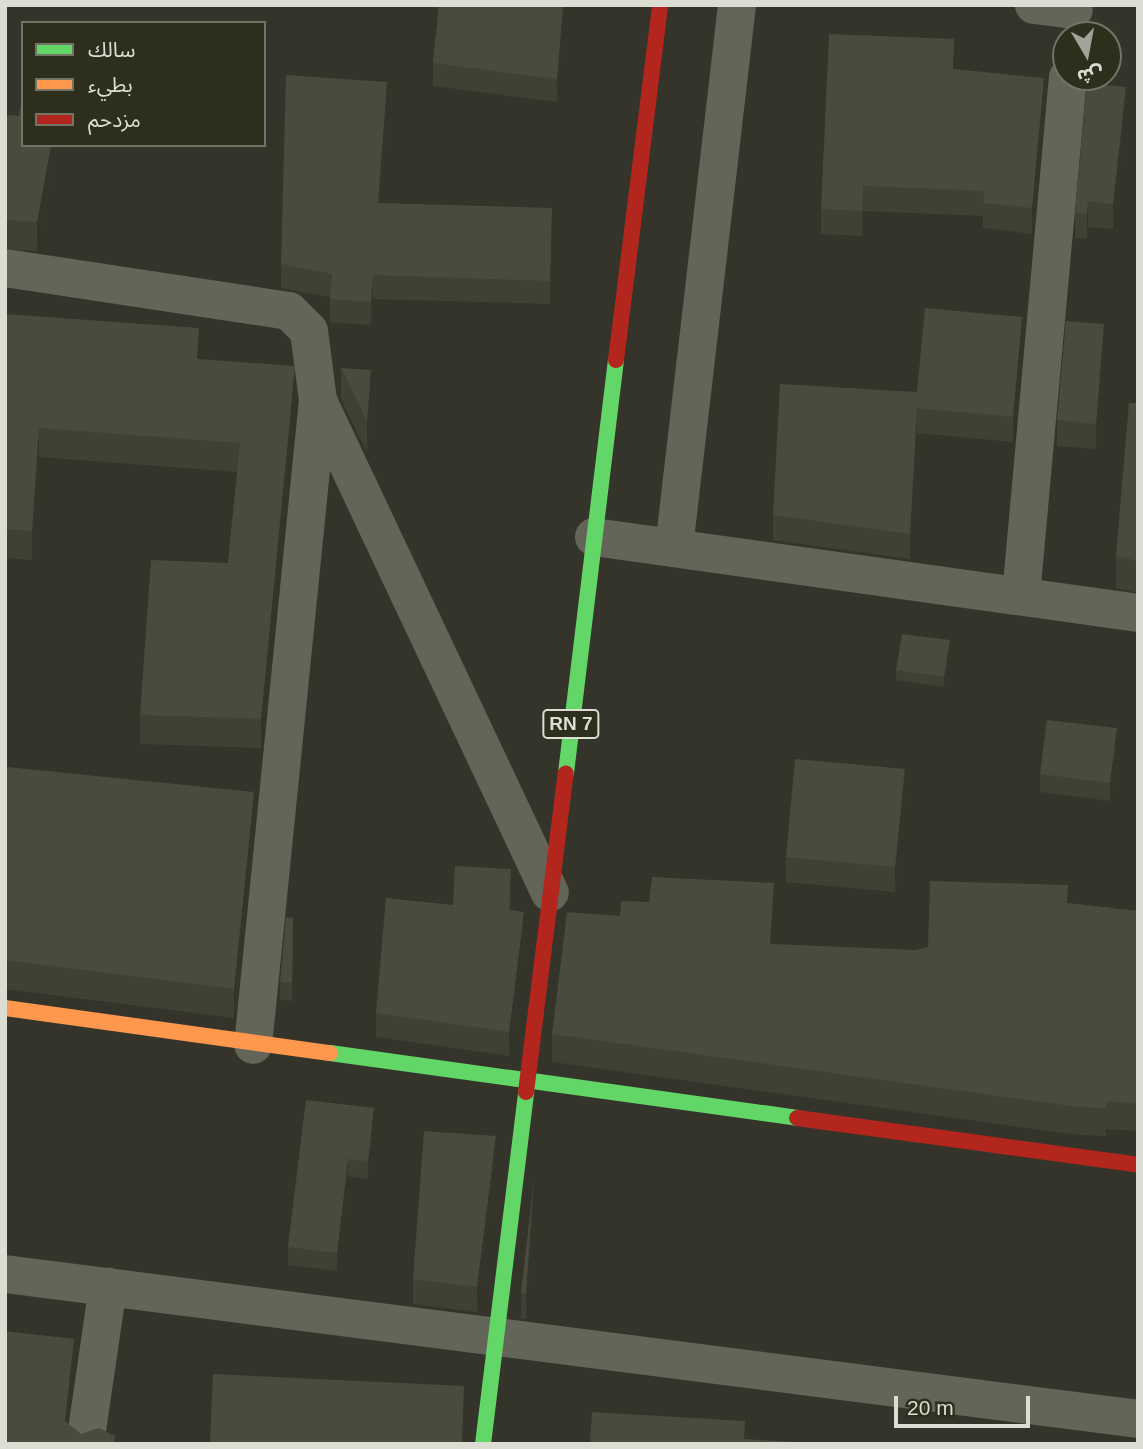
<!DOCTYPE html>
<html>
<head>
<meta charset="utf-8">
<style>
  body { margin:0 }
  #map { position:relative; width:1143px; height:1449px; overflow:hidden; background:#34342a; font-family:Arial,"Noto Sans Arabic",sans-serif }
  div>[style] { position:absolute }
  .street>* { height:38px; margin:-19px; padding:0 19px; transform-origin:19px; border-radius:19px; background:#646559 }
  .fast>* { height:16px; margin:-8px; padding:0 8px; transform-origin:8px; border-radius:8px; background:#63d668 }
  .slow>* { height:16px; margin:-8px; padding:0 8px; transform-origin:8px; border-radius:8px; background:#ff974d }
  .jam>* { height:16px; margin:-8px; padding:0 8px; transform-origin:8px; border-radius:8px; background:#b3261e }
  .wall>* { inset:0; background:#404034 }
  .shaded-wall>* { inset:0; background:#34342b }
  .building>* { inset:0; background:#4a4b3d }
  span { translate:-50% -50%; white-space:nowrap; text-align:center; line-height:1.15; -webkit-text-stroke:7px #2d2e1c; paint-order:stroke }
  .shield-label span { padding:2px 5px; background:#2d2e1c; border:2px solid; border-radius:5px; -webkit-text-stroke-width:0 }
  .shield-label { font-size:19px; color:#ddded3; font-weight:700 }
  .frame { position:absolute; inset:0; border:7px solid #ddded3; pointer-events:none }
  .legend { position:absolute; left:21px; top:21px; width:245px; height:126px; box-sizing:border-box; background:#2d2e1c; border:2px solid #737465; margin:0; padding:9px 12px; list-style:none; font-size:21px; color:#ddded3 }
  .legend li { display:flex; align-items:center; gap:14px; height:35px }
  .legend b { width:35px; border:2px solid #737465 }
  .north { position:absolute; left:1052px; top:21px; width:70px; height:70px; box-sizing:border-box; background:#2d2e1c; border:2px solid #737465; border-radius:50%; rotate:170deg; font-size:19px; font-weight:700; line-height:28px; text-align:center; color:#ddded3 }
  .north::after { content:''; display:block; margin:auto; width:24px; height:32px; background:#a2a298; clip-path:polygon(50% 0,100% 100%,50% 72%,0 100%) }
  .scale { position:absolute; left:894px; top:1396px; width:136px; height:32px; box-sizing:border-box; border:4px solid #ddded3; border-top:0; padding-left:9px; font-size:21px; line-height:24px; white-space:nowrap; color:#ddded3; -webkit-text-stroke:5px #2d2e1c; paint-order:stroke }
</style>
</head>
<body>
<div id="map">
  <div class="street">
    <div style="left:1034px;top:5px;width:40px;rotate:7.1deg"></div>
    <div style="left:5px;top:268px;width:287px;rotate:8.6deg"></div>
    <div style="left:289px;top:311px;width:28px;rotate:45deg"></div>
    <div style="left:309px;top:331px;width:70px;rotate:82.6deg"></div>
    <div style="left:318px;top:400px;width:648px;rotate:95.75deg"></div>
    <div style="left:320px;top:405px;width:539px;rotate:64.76deg"></div>
    <div style="left:594px;top:537px;width:549px;rotate:7.95deg"></div>
    <div style="left:674px;top:548px;width:547px;rotate:-83.38deg"></div>
    <div style="left:1021px;top:596px;width:521px;rotate:-84.83deg"></div>
    <div style="left:5px;top:1274px;width:1142px;rotate:7.29deg"></div>
    <div style="left:85px;top:1444px;width:159px;rotate:-81.7deg"></div>
  </div>
  <div class="fast">
    <div style="left:566px;top:773px;width:416px;rotate:-83.1deg"></div>
    <div style="left:330px;top:1053px;width:472px;rotate:7.9deg"></div>
    <div style="left:483px;top:1444px;width:355px;rotate:-83deg"></div>
  </div>
  <div class="slow">
    <div style="left:5px;top:1008px;width:328px;rotate:7.9deg"></div>
  </div>
  <div class="jam">
    <div style="left:616px;top:360px;width:358px;rotate:-82.9deg"></div>
    <div style="left:526px;top:1092px;width:321px;rotate:-82.9deg"></div>
    <div style="left:797px;top:1118px;width:344px;rotate:7.8deg"></div>
  </div>
  <div class="wall">
    <div style="clip-path:polygon(439px 5px,565px 5px,557px 102px,433px 86px,433px 63px)"></div>
    <div style="clip-path:polygon(954px 69px,1044px 103px,1032px 234px,983px 228px,983px 216px,863px 211px,862px 236px,821px 234px,821px 209px)"></div>
    <div style="clip-path:polygon(387px 105px,380px 203px,552px 232px,550px 304px,373px 299px,371px 325px,330px 322px,330px 297px,281px 288px,281px 264px)"></div>
    <div style="clip-path:polygon(1126px 112px,1113px 229px,1088px 227px,1087px 239px,1075px 238px,1075px 213px)"></div>
    <div style="clip-path:polygon(5px 115px,56px 145px,37px 251px,5px 249px)"></div>
    <div style="clip-path:polygon(5px 314px,199px 359px,295px 396px,261px 748px,140px 744px,140px 715px,228px 563px,237px 472px,39px 457px,32px 560px,5px 558px)"></div>
    <div style="clip-path:polygon(1022px 342px,1013px 442px,917px 433px,910px 559px,773px 540px,773px 515px,917px 392px)"></div>
    <div style="clip-path:polygon(1104px 350px,1096px 449px,1057px 446px,1057px 420px)"></div>
    <div style="clip-path:polygon(341px 368px,371px 401px,367px 453px,341px 399px)"></div>
    <div style="clip-path:polygon(1138px 403px,1138px 593px,1116px 588px,1116px 556px)"></div>
    <div style="clip-path:polygon(950px 649px,944px 687px,896px 680px,896px 670px)"></div>
    <div style="clip-path:polygon(1117px 746px,1110px 801px,1040px 792px,1040px 774px)"></div>
    <div style="clip-path:polygon(5px 788px,254px 821px,234px 1018px,5px 989px)"></div>
    <div style="clip-path:polygon(905px 795px,895px 892px,786px 882px,786px 857px)"></div>
    <div style="clip-path:polygon(511px 893px,510px 910px,524px 936px,509px 1056px,376px 1037px,376px 1013px,453px 905px)"></div>
    <div style="clip-path:polygon(1068px 903px,1138px 911px,1138px 1131px,1106px 1129px,1106px 1136px,1078px 1135px,552px 1062px,552px 1034px,774px 911px,771px 944px,916px 950px)"></div>
    <div style="clip-path:polygon(293px 918px,292px 1001px,280px 1000px,280px 982px)"></div>
    <div style="clip-path:polygon(306px 1100px,374px 1126px,368px 1179px,348px 1176px,337px 1271px,288px 1265px,288px 1247px)"></div>
    <div style="clip-path:polygon(496px 1161px,477px 1312px,413px 1304px,413px 1279px)"></div>
    <div style="clip-path:polygon(534px 1205px,526px 1319px,521px 1318px,521px 1293px)"></div>
  </div>
  <div class="shaded-wall">
    <div style="clip-path:polygon(563px 5px,565px 5px,557px 102px,557px 79px)"></div>
    <div style="clip-path:polygon(1044px 78px,1044px 103px,1032px 234px,1032px 208px)"></div>
    <div style="clip-path:polygon(387px 82px,387px 105px,378px 226px,378px 203px)"></div>
    <div style="clip-path:polygon(1126px 87px,1126px 112px,1113px 229px,1113px 204px)"></div>
    <div style="clip-path:polygon(51px 145px,56px 145px,37px 251px,37px 222px)"></div>
    <div style="clip-path:polygon(1088px 201px,1088px 227px,1087px 239px,1087px 214px)"></div>
    <div style="clip-path:polygon(552px 208px,552px 232px,550px 304px,550px 281px)"></div>
    <div style="clip-path:polygon(373px 275px,373px 299px,371px 325px,371px 302px)"></div>
    <div style="clip-path:polygon(1022px 317px,1022px 342px,1013px 442px,1013px 417px)"></div>
    <div style="clip-path:polygon(1104px 324px,1104px 350px,1096px 449px,1096px 424px)"></div>
    <div style="clip-path:polygon(199px 328px,199px 357px,197px 388px,197px 359px)"></div>
    <div style="clip-path:polygon(295px 366px,295px 396px,261px 748px,261px 719px)"></div>
    <div style="clip-path:polygon(371px 370px,371px 401px,367px 453px,367px 421px)"></div>
    <div style="clip-path:polygon(917px 408px,917px 433px,910px 559px,910px 534px)"></div>
    <div style="clip-path:polygon(39px 428px,39px 457px,32px 560px,32px 531px)"></div>
    <div style="clip-path:polygon(950px 640px,950px 649px,944px 687px,944px 677px)"></div>
    <div style="clip-path:polygon(1117px 728px,1117px 746px,1110px 801px,1110px 783px)"></div>
    <div style="clip-path:polygon(905px 769px,905px 795px,895px 892px,895px 867px)"></div>
    <div style="clip-path:polygon(254px 792px,254px 821px,234px 1018px,234px 989px)"></div>
    <div style="clip-path:polygon(774px 883px,774px 911px,770px 972px,770px 944px)"></div>
    <div style="clip-path:polygon(524px 912px,524px 936px,509px 1056px,509px 1032px)"></div>
    <div style="clip-path:polygon(374px 1108px,374px 1126px,368px 1179px,368px 1161px)"></div>
    <div style="clip-path:polygon(496px 1136px,496px 1161px,477px 1312px,477px 1287px)"></div>
    <div style="clip-path:polygon(348px 1159px,348px 1176px,337px 1271px,337px 1253px)"></div>
    <div style="clip-path:polygon(534px 1179px,534px 1205px,526px 1319px,526px 1293px)"></div>
    <div style="clip-path:polygon(74px 1339px,74px 1371px,66px 1444px,65px 1421px)"></div>
  </div>
  <div class="building">
    <div style="clip-path:polygon(439px 5px,563px 5px,557px 79px,433px 63px)"></div>
    <div style="clip-path:polygon(829px 34px,954px 39px,953px 69px,1044px 78px,1032px 208px,983px 203px,984px 191px,863px 186px,862px 211px,821px 209px)"></div>
    <div style="clip-path:polygon(286px 75px,387px 82px,378px 203px,552px 208px,550px 281px,373px 275px,371px 302px,330px 299px,332px 274px,281px 264px)"></div>
    <div style="clip-path:polygon(1087px 83px,1126px 87px,1113px 204px,1088px 201px,1087px 214px,1075px 213px)"></div>
    <div style="clip-path:polygon(23px 93px,23px 145px,51px 145px,37px 222px,5px 220px,5px 115px,19px 116px)"></div>
    <div style="clip-path:polygon(925px 308px,1022px 317px,1013px 417px,917px 408px,910px 534px,773px 515px,780px 384px,917px 392px)"></div>
    <div style="clip-path:polygon(5px 314px,199px 328px,197px 359px,295px 366px,261px 719px,140px 715px,151px 560px,228px 563px,240px 443px,39px 428px,32px 531px,5px 529px)"></div>
    <div style="clip-path:polygon(1066px 321px,1104px 324px,1096px 424px,1057px 420px)"></div>
    <div style="clip-path:polygon(341px 368px,371px 370px,367px 421px)"></div>
    <div style="clip-path:polygon(1129px 403px,1138px 403px,1138px 561px,1116px 556px)"></div>
    <div style="clip-path:polygon(902px 634px,950px 640px,944px 677px,896px 670px)"></div>
    <div style="clip-path:polygon(1047px 720px,1117px 728px,1110px 783px,1040px 774px)"></div>
    <div style="clip-path:polygon(795px 759px,905px 769px,895px 867px,786px 857px)"></div>
    <div style="clip-path:polygon(7px 767px,254px 792px,234px 989px,5px 960px,5px 788px)"></div>
    <div style="clip-path:polygon(455px 866px,511px 869px,509px 910px,524px 912px,509px 1032px,376px 1013px,386px 898px,453px 905px)"></div>
    <div style="clip-path:polygon(652px 877px,774px 883px,770px 944px,916px 950px,928px 947px,930px 881px,1068px 885px,1067px 903px,1138px 911px,1138px 1103px,1106px 1102px,1106px 1108px,1078px 1107px,552px 1034px,567px 912px,620px 916px,621px 901px,649px 902px)"></div>
    <div style="clip-path:polygon(286px 917px,293px 918px,292px 983px,280px 982px)"></div>
    <div style="clip-path:polygon(306px 1100px,374px 1108px,368px 1161px,348px 1159px,337px 1253px,288px 1247px)"></div>
    <div style="clip-path:polygon(424px 1131px,496px 1136px,477px 1287px,413px 1279px)"></div>
    <div style="clip-path:polygon(534px 1179px,526px 1293px,521px 1293px)"></div>
    <div style="clip-path:polygon(5px 1331px,74px 1339px,65px 1421px,81px 1434px,99px 1428px,115px 1436px,114px 1444px,5px 1444px)"></div>
    <div style="clip-path:polygon(213px 1374px,464px 1386px,462px 1444px,210px 1444px)"></div>
    <div style="clip-path:polygon(592px 1412px,745px 1421px,744px 1439px,830px 1444px,590px 1444px)"></div>
  </div>
  <div class="shield-label">
    <span style="left:571px;top:724px">RN 7</span>
  </div>
  <div class="frame"></div>
  <ul class="legend">
  <li><b style="height:9px;background:#63d668"></b>سالك</li>
  <li><b style="height:9px;background:#ff974d"></b>بطيء</li>
  <li><b style="height:9px;background:#b3261e"></b>مزدحم</li>
  </ul>
  <div class="north">ش</div>
  <div class="scale">20 m</div>
</div>
</body>
</html>
